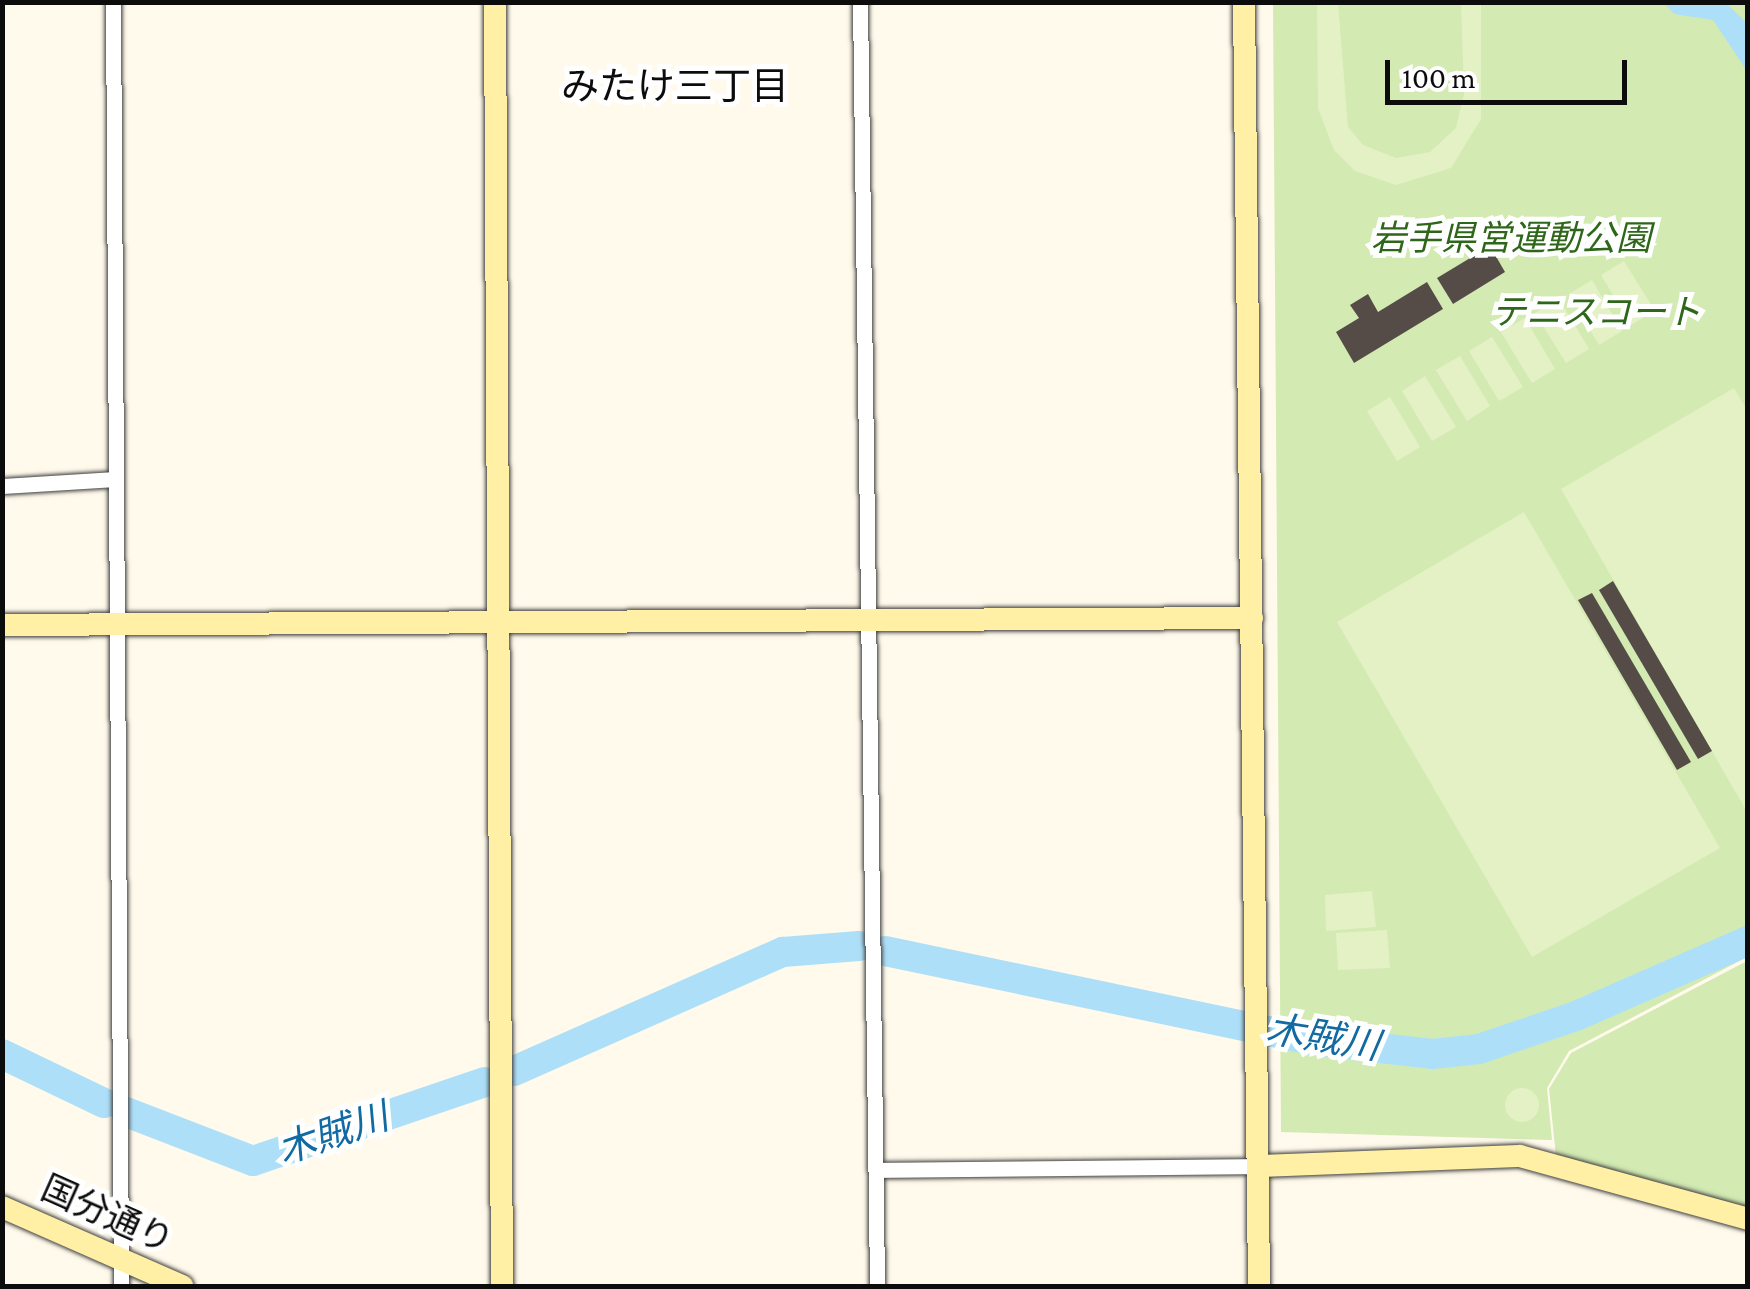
<!DOCTYPE html>
<html>
<head>
<meta charset="utf-8">
<style>
  body { margin:0 }
  #map { position:relative; width:1750px; height:1289px; overflow:hidden; background:#fffaeb; font-family:"Crimson Pro","Noto Sans JP",serif }
  div>[style] { position:absolute }
  .green>* { inset:0; background:#d3eab3 }
  .pitch>* { inset:0; background:#e4f1c5 }
  .round { border-radius:50% }
  .water>* { inset:0; background:#ade0f8 }
  .river>* { height:30px; margin:-15px; padding:0 15px; transform-origin:15px; border-radius:15px; background:#ade0f8 }
  .building>* { inset:0; background:#554c48 }
  .roads { filter:drop-shadow(0 0 2px #3f3f3f) drop-shadow(0 0 2px #3f3f3f) }
  .street>* { height:15px; margin:-7.5px; padding:0 7.5px; transform-origin:7.5px; border-radius:7.5px; background:#fff }
  .secondary>* { height:22px; margin:-11px; padding:0 11px; transform-origin:11px; border-radius:11px; background:#fff0a6 }
  span { translate:-50% -50%; white-space:nowrap; text-align:center; line-height:1.15; -webkit-text-stroke:10px #fff; paint-order:stroke }
  .park-label { font-size:35px; color:#2e661a; font-style:italic }
  .street-label { font-size:35px; color:#0c0c0c }
  .neighbourhood-label { font-size:38px; color:#0c0c0c }
  .water-label { font-size:38px; color:#116aa2; font-style:italic }
  .frame { position:absolute; inset:0; border:5px solid #0c0c0c; pointer-events:none }
  .scale { position:absolute; left:1385px; top:60px; width:242px; height:45px; box-sizing:border-box; border:5px solid #0c0c0c; border-top:0; padding-left:12px; font-size:30px; line-height:35px; white-space:nowrap; color:#0c0c0c; -webkit-text-stroke:8px #fff; paint-order:stroke }
</style>
</head>
<body>
<div id="map">
  <div class="green">
    <div style="clip-path:polygon(1273px 3px,1747px 3px,1747px 957px,1569px 1051px,1547px 1088px,1552px 1140px,1281px 1132px)"></div>
    <div style="clip-path:polygon(1747px 961px,1747px 1210px,1556px 1156px,1549px 1089px,1571px 1053px)"></div>
  </div>
  <div class="pitch">
    <div style="clip-path:polygon(1317px 3px,1338px 3px,1348px 127px,1363px 145px,1396px 158px,1430px 152px,1456px 128px,1464px 94px,1461px 3px,1481px 3px,1481px 119px,1451px 168px,1396px 185px,1355px 171px,1334px 150px,1318px 108px)"></div>
    <div style="clip-path:polygon(1624px 261px,1655px 311px,1631px 325px,1601px 275px)"></div>
    <div style="clip-path:polygon(1592px 280px,1622px 331px,1599px 345px,1569px 294px)"></div>
    <div style="clip-path:polygon(1559px 299px,1589px 349px,1566px 363px,1535px 313px)"></div>
    <div style="clip-path:polygon(1525px 318px,1555px 369px,1532px 383px,1501px 332px)"></div>
    <div style="clip-path:polygon(1492px 337px,1523px 387px,1499px 401px,1469px 351px)"></div>
    <div style="clip-path:polygon(1460px 356px,1490px 406px,1467px 421px,1436px 370px)"></div>
    <div style="clip-path:polygon(1425px 376px,1456px 427px,1432px 441px,1402px 391px)"></div>
    <div style="clip-path:polygon(1734px 388px,1748px 412px,1747px 812px,1561px 489px)"></div>
    <div style="clip-path:polygon(1390px 397px,1420px 447px,1397px 461px,1367px 411px)"></div>
    <div style="clip-path:polygon(1524px 512px,1720px 848px,1532px 957px,1337px 622px)"></div>
    <div style="clip-path:polygon(1372px 891px,1376px 927px,1326px 931px,1325px 895px)"></div>
    <div style="clip-path:polygon(1387px 930px,1390px 968px,1338px 970px,1336px 933px)"></div>
    <div class="round" style="left:1505px;top:1088px;width:34px;height:34px"></div>
  </div>
  <div class="water">
    <div style="clip-path:polygon(1664px 3px,1727px 4px,1747px 23px,1747px 71px,1713px 20px,1674px 14px)"></div>
  </div>
  <div class="river">
    <div style="left:885px;top:951px;width:441px;rotate:11.8deg"></div>
    <div style="left:1317px;top:1041px;width:116px;rotate:6.4deg"></div>
    <div style="left:1432px;top:1054px;width:47px;rotate:-6.1deg"></div>
    <div style="left:1479px;top:1049px;width:102px;rotate:-18.8deg"></div>
    <div style="left:1576px;top:1016px;width:188px;rotate:-23.6deg"></div>
    <div style="left:2px;top:1054px;width:113px;rotate:25.7deg"></div>
    <div style="left:514px;top:1071px;width:294px;rotate:-23.9deg"></div>
    <div style="left:783px;top:952px;width:76px;rotate:-4.5deg"></div>
    <div style="left:126px;top:1112px;width:136px;rotate:21.1deg"></div>
    <div style="left:253px;top:1161px;width:245px;rotate:-18.8deg"></div>
  </div>
  <div class="building">
    <div style="clip-path:polygon(1490px 246px,1505px 272px,1453px 304px,1437px 278px)"></div>
    <div style="clip-path:polygon(1427px 282px,1443px 309px,1354px 363px,1336px 332px,1359px 318px,1350px 305px,1368px 294px,1378px 312px)"></div>
    <div style="clip-path:polygon(1613px 581px,1712px 751px,1698px 759px,1599px 590px)"></div>
    <div style="clip-path:polygon(1592px 593px,1691px 762px,1677px 770px,1578px 600px)"></div>
  </div>
  <div class="roads">
    <div class="street">
      <div style="left:113px;top:2px;width:1284px;rotate:89.64deg"></div>
      <div style="left:860px;top:2px;width:1284px;rotate:89.24deg"></div>
      <div style="left:2px;top:486px;width:114px;rotate:-3.5deg"></div>
      <div style="left:876px;top:1170px;width:383px;rotate:-0.6deg"></div>
    </div>
    <div class="secondary">
      <div style="left:495px;top:2px;width:1284px;rotate:89.69deg"></div>
      <div style="left:1244px;top:2px;width:1284px;rotate:89.33deg"></div>
      <div style="left:2px;top:625px;width:1250px;rotate:-0.32deg"></div>
      <div style="left:1259px;top:1166px;width:261px;rotate:-2.2deg"></div>
      <div style="left:1520px;top:1156px;width:237px;rotate:15.4deg"></div>
      <div style="left:2px;top:1207px;width:197px;rotate:23.7deg"></div>
    </div>
  </div>
  <div class="park-label">
    <span style="left:1511px;top:239px">岩手県営運動公園</span>
    <span style="left:1596px;top:313px">テニスコート</span>
  </div>
  <div class="street-label">
    <span style="left:107px;top:1215px;rotate:24deg">国分通り</span>
  </div>
  <div class="neighbourhood-label">
    <span style="left:675px;top:87px">みたけ三丁目</span>
  </div>
  <div class="water-label">
    <span style="left:1323px;top:1038px;rotate:9deg">木賊川</span>
    <span style="left:333px;top:1134px;rotate:-19deg">木賊川</span>
  </div>
  <div class="frame"></div>
  <div class="scale">100 m</div>
</div>
</body>
</html>
